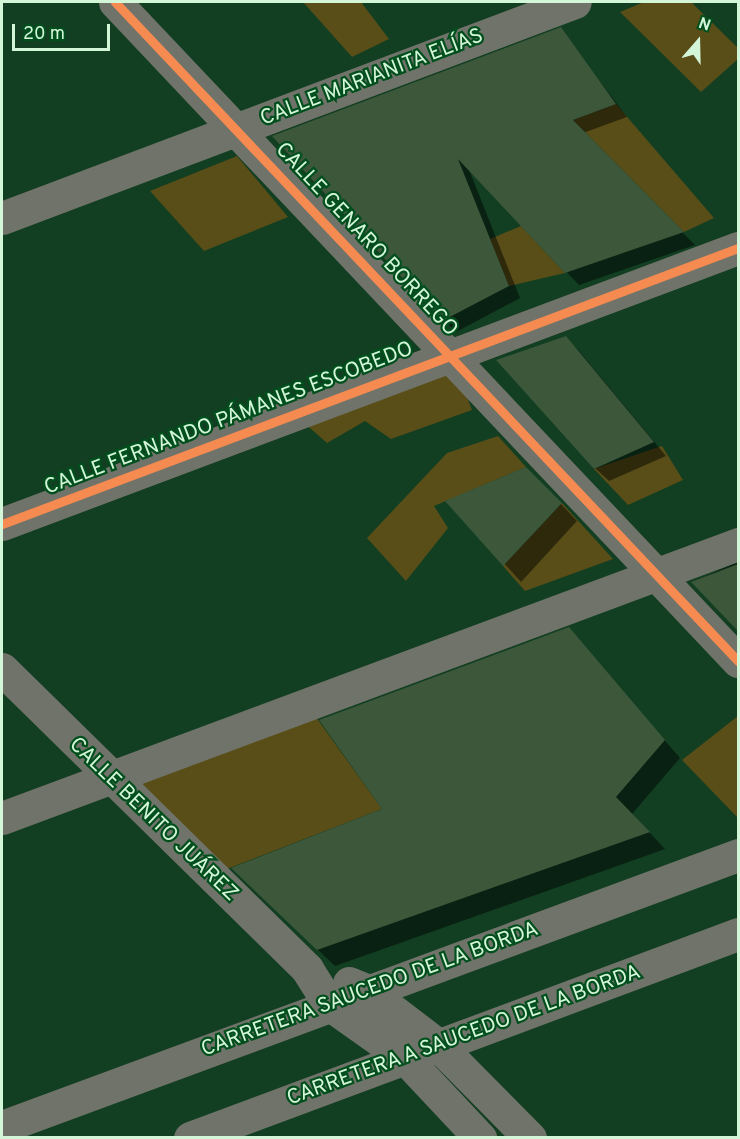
<!DOCTYPE html>
<html>
<head>
<meta charset="utf-8">
<style>
  body { margin:0 }
  #map { position:relative; width:740px; height:1139px; overflow:hidden; background:#123e22; font-family:Overpass,sans-serif }
  div>[style] { position:absolute }
  .green>* { inset:0; background:#594e18 }
  .shadow>* { inset:0; background:#0007 }
  .building>* { inset:0; background:#3c573a }
  .minor>* { height:33px; margin:-16.5px; padding:0 16.5px; transform-origin:16.5px; border-radius:16.5px; background:#707369 }
  .cycleway>* { height:9px; margin:-4.5px; padding:0 4.5px; transform-origin:4.5px; border-radius:4.5px; background:#f68b52 }
  span { translate:-50% -50%; white-space:nowrap; text-align:center; line-height:1.15; -webkit-text-stroke:4.5px #014f1d; paint-order:stroke }
  .street-label { font-size:21px; color:#d4f6d8 }
  .frame { position:absolute; inset:0; border:3px solid #d4f6d8; pointer-events:none }
  .north { position:absolute; left:668px; top:12px; width:60px; height:60px; -webkit-text-stroke:4px #014f1d; paint-order:stroke; rotate:20deg; font-size:16px; font-weight:700; line-height:24px; text-align:center; color:#d4f6d8 }
  .north::after { content:''; display:block; margin:auto; width:21px; height:27px; background:#d4f6d8; clip-path:polygon(50% 0,100% 100%,50% 72%,0 100%) }
  .scale { position:absolute; left:12px; top:24px; width:98px; height:27px; box-sizing:border-box; border:3px solid #d4f6d8; border-top:0; padding-left:8px; font-size:18px; line-height:21px; white-space:nowrap; color:#d4f6d8; -webkit-text-stroke:4px #014f1d; paint-order:stroke }
</style>
</head>
<body>
<div id="map">
  <div class="green">
    <div style="clip-path:polygon(303px 2px,361px 2px,389px 39px,352px 57px)"></div>
    <div style="clip-path:polygon(644px 2px,691px 2px,738px 48px,738px 59px,701px 92px,620px 12px)"></div>
    <div style="clip-path:polygon(616px 104px,714px 218px,684px 232px,573px 120px)"></div>
    <div style="clip-path:polygon(237px 156px,288px 217px,204px 251px,150px 191px)"></div>
    <div style="clip-path:polygon(521px 226px,565px 273px,509px 286px,490px 239px)"></div>
    <div style="clip-path:polygon(451px 356px,472px 410px,391px 439px,365px 421px,327px 443px,294px 414px)"></div>
    <div style="clip-path:polygon(498px 436px,526px 467px,434px 506px,448px 528px,406px 581px,367px 538px,447px 453px)"></div>
    <div style="clip-path:polygon(662px 446px,683px 480px,628px 505px,594px 469px)"></div>
    <div style="clip-path:polygon(562px 503px,613px 559px,525px 591px,503px 566px)"></div>
    <div style="clip-path:polygon(308px 706px,382px 809px,227px 869px,130px 773px)"></div>
    <div style="clip-path:polygon(738px 716px,738px 816px,737px 817px,682px 760px)"></div>
  </div>
  <div class="shadow">
    <div style="clip-path:polygon(560px 29px,627px 117px,583px 133px,695px 245px,579px 285px,468px 167px,520px 298px,456px 332px,274px 137px)"></div>
    <div style="clip-path:polygon(565px 338px,579px 351px,666px 456px,609px 481px,595px 468px)"></div>
    <div style="clip-path:polygon(543px 485px,577px 521px,521px 582px,448px 501px)"></div>
    <div style="clip-path:polygon(738px 562px,738px 629px,693px 582px)"></div>
    <div style="clip-path:polygon(568px 629px,680px 758px,632px 814px,665px 849px,335px 966px,249px 884px,384px 810px)"></div>
  </div>
  <div class="building">
    <div style="clip-path:polygon(561px 27px,616px 104px,573px 120px,684px 232px,565px 273px,458px 159px,509px 286px,442px 321px,272px 136px)"></div>
    <div style="clip-path:polygon(566px 336px,654px 442px,594px 469px,496px 360px)"></div>
    <div style="clip-path:polygon(526px 467px,562px 503px,503px 566px,445px 501px)"></div>
    <div style="clip-path:polygon(738px 564px,738px 631px,691px 582px)"></div>
    <div style="clip-path:polygon(569px 627px,665px 740px,616px 797px,650px 832px,317px 950px,231px 868px,382px 809px,319px 720px)"></div>
  </div>
  <div class="minor">
    <div style="left:115px;top:2px;width:907px;rotate:46.61deg"></div>
    <div style="left:2px;top:218px;width:612px;rotate:-20.65deg"></div>
    <div style="left:2px;top:524px;width:786px;rotate:-20.56deg"></div>
    <div style="left:2px;top:669px;width:428px;rotate:44.5deg"></div>
    <div style="left:307px;top:969px;width:41px;rotate:57.8deg"></div>
    <div style="left:329px;top:1004px;width:93px;rotate:35.4deg"></div>
    <div style="left:405px;top:1058px;width:110px;rotate:46.8deg"></div>
    <div style="left:2px;top:818px;width:785px;rotate:-20.42deg"></div>
    <div style="left:349px;top:983px;width:18px;rotate:22deg"></div>
    <div style="left:366px;top:990px;width:91px;rotate:37.4deg"></div>
    <div style="left:438px;top:1045px;width:131px;rotate:45.3deg"></div>
    <div style="left:2px;top:1127px;width:785px;rotate:-20.28deg"></div>
    <div style="left:190px;top:1138px;width:585px;rotate:-20.42deg"></div>
  </div>
  <div class="cycleway">
    <div style="left:115px;top:2px;width:907px;rotate:46.61deg"></div>
    <div style="left:2px;top:524px;width:786px;rotate:-20.56deg"></div>
  </div>
  <div class="street-label">
    <span style="left:372px;top:78px;rotate:-21deg">CALLE MARIANITA ELÍAS</span>
    <span style="left:366px;top:240px;rotate:47deg">CALLE GENARO BORREGO</span>
    <span style="left:229px;top:419px;rotate:-21deg">CALLE FERNANDO PÁMANES ESCOBEDO</span>
    <span style="left:153px;top:820px;rotate:44deg">CALLE BENITO JUÁREZ</span>
    <span style="left:370px;top:990px;rotate:-20deg">CARRETERA SAUCEDO DE LA BORDA</span>
    <span style="left:464px;top:1036px;rotate:-20deg">CARRETERA A SAUCEDO DE LA BORDA</span>
  </div>
  <div class="frame"></div>
  <div class="north">N</div>
  <div class="scale">20 m</div>
</div>
</body>
</html>
